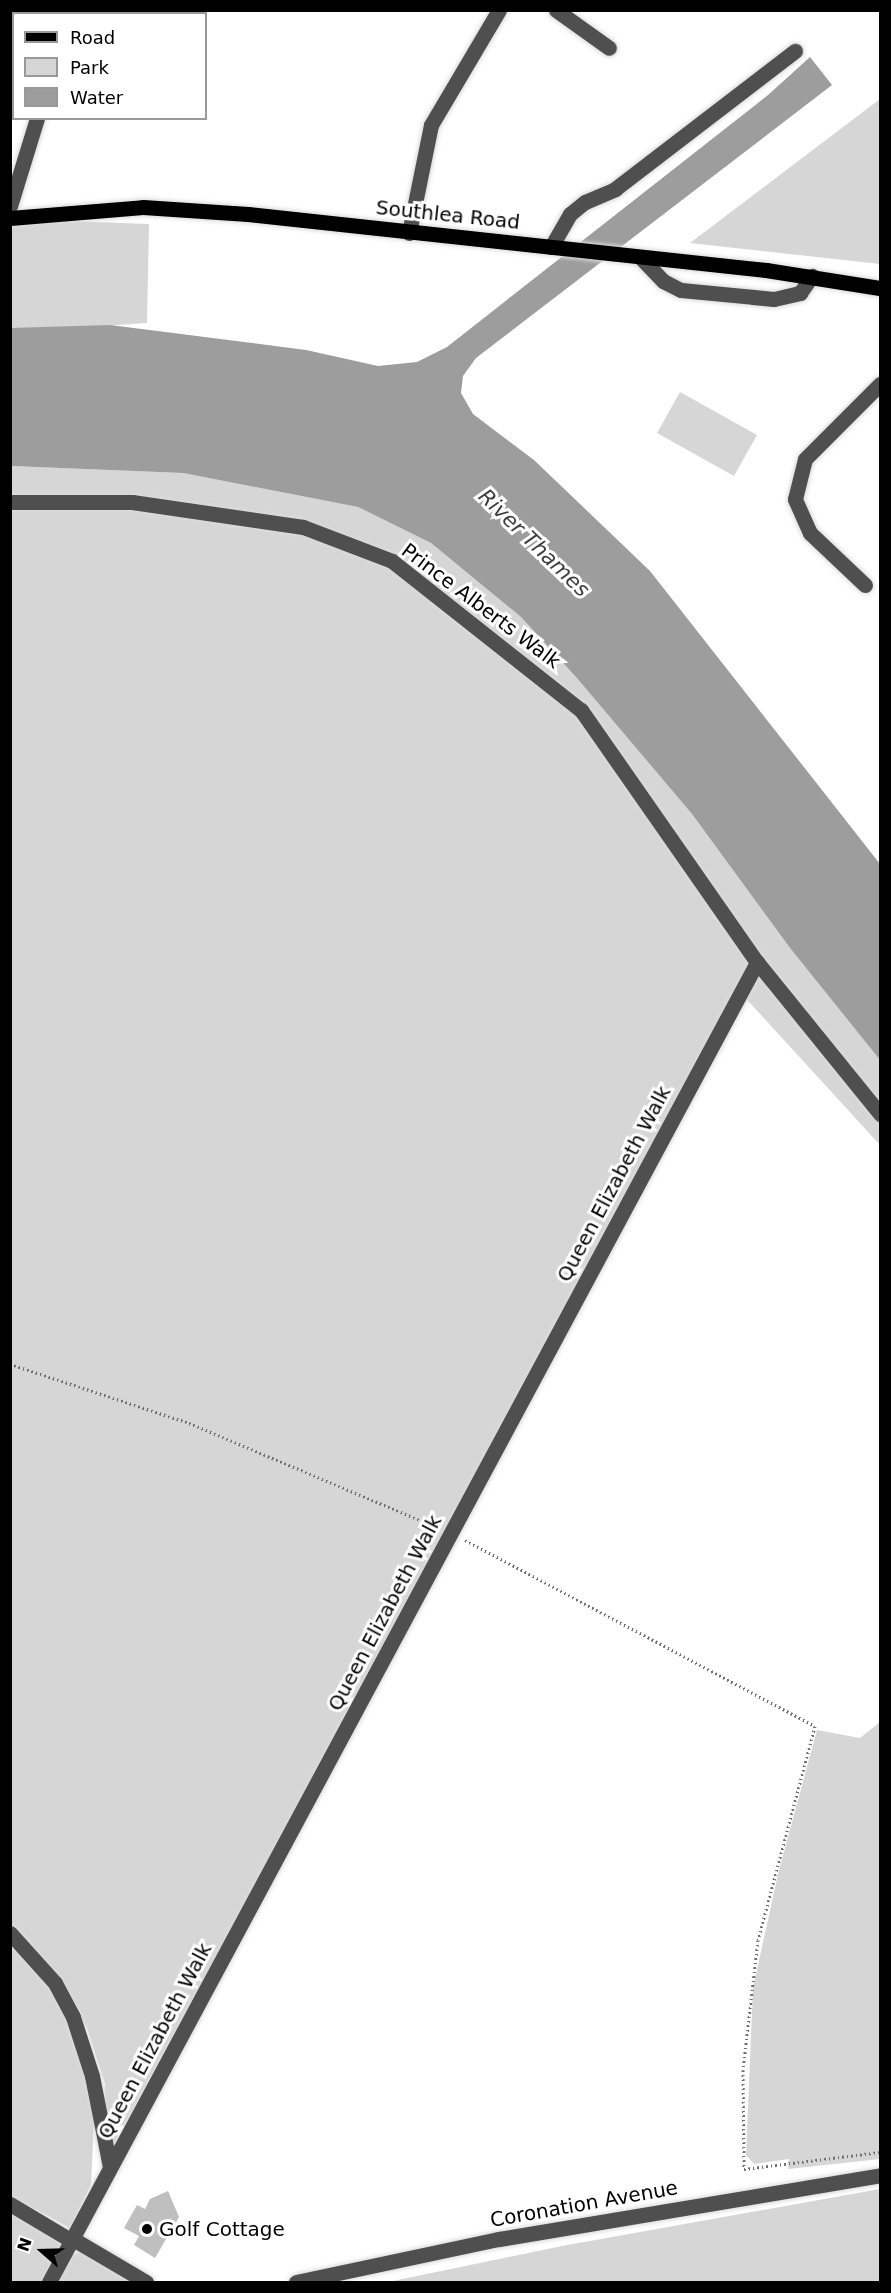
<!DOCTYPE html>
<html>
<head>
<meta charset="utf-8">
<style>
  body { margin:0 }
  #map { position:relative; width:891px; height:2293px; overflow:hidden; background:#fff; font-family:"DejaVu Sans",sans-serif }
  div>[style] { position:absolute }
  .green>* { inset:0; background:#d6d6d6 }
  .water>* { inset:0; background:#9d9d9d }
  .building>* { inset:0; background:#bfbfbf }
  .path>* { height:3px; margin-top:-1.5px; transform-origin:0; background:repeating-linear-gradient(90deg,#717171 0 1.5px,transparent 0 4.5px) }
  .roads { filter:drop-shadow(0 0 2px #dbdbdb) drop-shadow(0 0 2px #dbdbdb) }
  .minor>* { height:15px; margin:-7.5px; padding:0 7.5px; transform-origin:7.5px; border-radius:7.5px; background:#4f4f4f }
  .major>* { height:15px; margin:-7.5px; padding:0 7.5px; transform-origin:7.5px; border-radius:7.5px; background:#000 }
  .dots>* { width:16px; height:16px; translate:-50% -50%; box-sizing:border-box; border:3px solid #fff; border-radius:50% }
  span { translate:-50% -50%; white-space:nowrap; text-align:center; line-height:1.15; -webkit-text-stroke:6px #fff; paint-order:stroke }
  .street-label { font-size:20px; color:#000 }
  .poi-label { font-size:20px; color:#000 }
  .left { translate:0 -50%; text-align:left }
  .water-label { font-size:21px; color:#3e3e3e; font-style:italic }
  .frame { position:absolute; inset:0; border:12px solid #000; pointer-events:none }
  .legend { position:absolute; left:12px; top:12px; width:195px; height:108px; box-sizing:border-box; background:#fff; border:2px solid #999; margin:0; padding:8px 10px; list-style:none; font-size:18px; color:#000 }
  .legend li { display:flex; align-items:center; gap:12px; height:30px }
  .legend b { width:30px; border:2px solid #999 }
  .north { position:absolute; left:12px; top:2221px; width:60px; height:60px; -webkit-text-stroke:4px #fff; paint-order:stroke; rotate:290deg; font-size:16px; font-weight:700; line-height:24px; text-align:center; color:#000 }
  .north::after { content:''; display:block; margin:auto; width:21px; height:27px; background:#000; clip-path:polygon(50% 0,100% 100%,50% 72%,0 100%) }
</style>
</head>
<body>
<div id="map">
  <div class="green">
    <div style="clip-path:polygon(880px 99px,880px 264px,690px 243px)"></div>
    <div style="clip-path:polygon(11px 219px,149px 224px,147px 323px,11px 332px)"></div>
    <div style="clip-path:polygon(680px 392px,757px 435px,734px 476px,657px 433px)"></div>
    <div style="clip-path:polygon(10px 466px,183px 473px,358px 507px,431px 543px,521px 617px,576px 677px,692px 814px,790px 948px,880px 1060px,880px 1145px,739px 991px,101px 2168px,105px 2084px,87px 2028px,36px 1950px,11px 1926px)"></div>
    <div style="clip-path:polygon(880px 1722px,880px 2159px,788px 2169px,789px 2159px,754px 2164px,746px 2155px,753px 1988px,778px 1874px,817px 1730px,860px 1738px)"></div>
    <div style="clip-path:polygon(10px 1940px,56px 1992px,95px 2099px,91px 2185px,70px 2228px,11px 2196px)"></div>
    <div style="clip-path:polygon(880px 2189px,880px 2282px,388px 2282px,562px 2246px)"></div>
    <div style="clip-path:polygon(11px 2209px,64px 2241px,42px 2282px,11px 2282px)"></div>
    <div style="clip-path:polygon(83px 2252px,133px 2282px,58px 2282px,71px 2255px)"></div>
  </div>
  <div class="water">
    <div style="clip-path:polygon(810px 57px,832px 85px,476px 358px,463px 376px,461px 393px,473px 414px,534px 460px,650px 571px,880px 864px,880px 1060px,790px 948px,692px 814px,576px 677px,521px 617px,431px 543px,358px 507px,183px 473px,11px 466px,10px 328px,110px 325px,306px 350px,378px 366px,417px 362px,447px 347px,768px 95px)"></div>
  </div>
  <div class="building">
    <div style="clip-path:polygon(168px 2191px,179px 2217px,155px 2258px,134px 2245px,139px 2236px,124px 2228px,137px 2205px,145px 2209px,150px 2199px)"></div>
  </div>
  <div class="path">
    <div style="left:10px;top:1364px;width:188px;rotate:18.2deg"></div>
    <div style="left:189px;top:1423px;width:269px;rotate:22.8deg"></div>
    <div style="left:465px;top:1540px;width:396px;rotate:28deg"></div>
    <div style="left:815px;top:1726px;width:221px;rotate:104.9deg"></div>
    <div style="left:758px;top:1940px;width:131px;rotate:96.6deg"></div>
    <div style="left:743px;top:2070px;width:99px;rotate:89.4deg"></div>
    <div style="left:744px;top:2169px;width:137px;rotate:-7.1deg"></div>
  </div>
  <div class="roads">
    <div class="minor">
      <div style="left:556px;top:10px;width:65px;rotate:35.6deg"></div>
      <div style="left:71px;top:14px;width:4px;rotate:-76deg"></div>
      <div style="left:10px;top:206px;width:92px;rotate:-72.9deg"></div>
      <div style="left:409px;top:233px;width:110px;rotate:-78.5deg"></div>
      <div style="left:431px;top:125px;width:134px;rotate:-59.4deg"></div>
      <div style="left:551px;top:247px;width:38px;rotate:-60deg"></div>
      <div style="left:570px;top:214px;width:19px;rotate:-39deg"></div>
      <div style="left:585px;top:202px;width:33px;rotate:-23deg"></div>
      <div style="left:615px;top:189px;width:227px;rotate:-37.5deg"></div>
      <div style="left:640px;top:257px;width:33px;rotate:46deg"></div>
      <div style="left:663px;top:281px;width:20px;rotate:27deg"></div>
      <div style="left:681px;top:290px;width:93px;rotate:5.5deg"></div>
      <div style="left:774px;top:299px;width:27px;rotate:-13deg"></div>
      <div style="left:800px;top:293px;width:21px;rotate:-55deg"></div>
      <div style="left:10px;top:502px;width:122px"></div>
      <div style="left:132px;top:502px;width:173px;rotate:8.3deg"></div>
      <div style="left:303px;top:527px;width:95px;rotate:20.9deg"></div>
      <div style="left:392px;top:561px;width:241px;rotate:38.3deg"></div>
      <div style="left:581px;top:710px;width:307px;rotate:55.1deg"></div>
      <div style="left:757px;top:962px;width:196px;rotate:51deg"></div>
      <div style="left:865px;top:585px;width:76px;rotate:-136.6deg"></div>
      <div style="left:810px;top:533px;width:37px;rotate:-114deg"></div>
      <div style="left:795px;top:499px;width:41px;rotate:-76deg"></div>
      <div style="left:805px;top:459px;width:106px;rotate:-45deg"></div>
      <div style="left:10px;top:1933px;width:67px;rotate:48deg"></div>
      <div style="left:55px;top:1983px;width:38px;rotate:62deg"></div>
      <div style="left:73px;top:2017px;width:62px;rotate:72.1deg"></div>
      <div style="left:92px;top:2076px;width:93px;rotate:78.8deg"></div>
      <div style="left:10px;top:2204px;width:72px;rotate:30.8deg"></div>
      <div style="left:73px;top:2239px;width:85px;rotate:30.5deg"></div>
      <div style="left:49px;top:2282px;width:1498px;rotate:-61.79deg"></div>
      <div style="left:296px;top:2282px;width:208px;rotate:-12deg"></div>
      <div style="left:499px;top:2239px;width:386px;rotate:-9.5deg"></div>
    </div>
    <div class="major">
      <div style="left:10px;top:218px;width:133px;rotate:-4.7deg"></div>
      <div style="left:143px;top:207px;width:105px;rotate:3.8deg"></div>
      <div style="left:248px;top:214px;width:521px;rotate:6.17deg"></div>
      <div style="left:766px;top:270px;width:115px;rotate:9deg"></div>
    </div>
  </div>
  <div class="dots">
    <div style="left:147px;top:2229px;background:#000"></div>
  </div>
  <div class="street-label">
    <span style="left:448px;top:215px;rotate:6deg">Southlea Road</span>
    <span style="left:481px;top:606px;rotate:37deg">Prince Alberts Walk</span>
    <span style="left:614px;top:1184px;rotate:-62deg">Queen Elizabeth Walk</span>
    <span style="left:385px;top:1613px;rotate:-62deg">Queen Elizabeth Walk</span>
    <span style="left:155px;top:2041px;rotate:-62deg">Queen Elizabeth Walk</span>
    <span style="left:584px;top:2204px;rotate:-10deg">Coronation Avenue</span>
  </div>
  <div class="poi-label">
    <span class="left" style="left:159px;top:2229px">Golf Cottage</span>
  </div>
  <div class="water-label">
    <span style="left:534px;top:543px;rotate:44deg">River Thames</span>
  </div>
  <div class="frame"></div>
  <ul class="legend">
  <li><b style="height:8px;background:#000"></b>Road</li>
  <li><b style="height:16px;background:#d6d6d6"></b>Park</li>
  <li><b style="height:16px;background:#9d9d9d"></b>Water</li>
  </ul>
  <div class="north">N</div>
</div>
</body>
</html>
